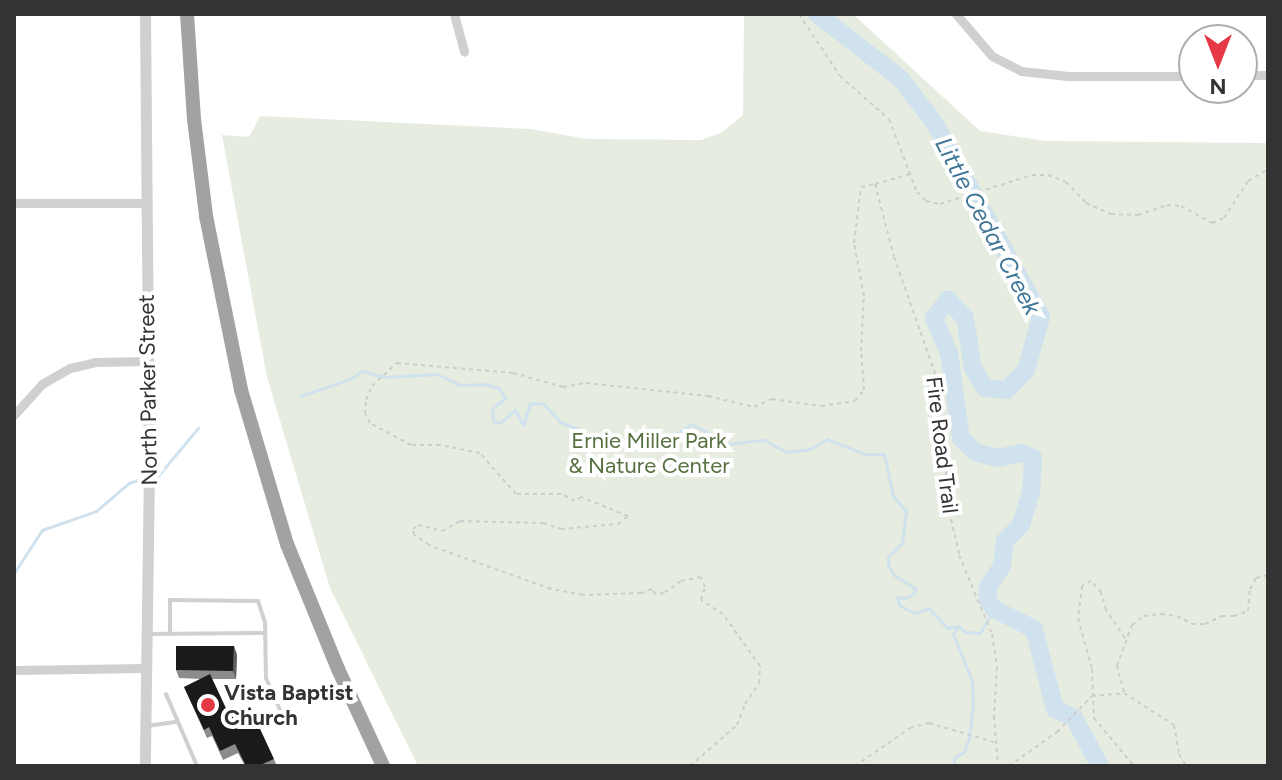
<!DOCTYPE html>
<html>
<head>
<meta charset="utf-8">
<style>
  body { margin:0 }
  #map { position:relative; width:1282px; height:780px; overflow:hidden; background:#fff; font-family:Figtree,sans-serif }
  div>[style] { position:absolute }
  .green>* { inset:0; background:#e6ecdf }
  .stream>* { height:3px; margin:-1.5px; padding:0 1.5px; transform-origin:1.5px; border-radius:1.5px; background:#cfe2ee }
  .river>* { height:18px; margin:-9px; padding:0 9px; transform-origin:9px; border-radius:9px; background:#cfe2ee }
  .path>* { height:2px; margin-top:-1px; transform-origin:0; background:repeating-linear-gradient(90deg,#cdcdcd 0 4px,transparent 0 8px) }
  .service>* { height:4px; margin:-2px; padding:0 2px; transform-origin:2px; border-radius:2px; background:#d0d0d0 }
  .minor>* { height:9px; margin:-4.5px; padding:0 4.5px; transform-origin:4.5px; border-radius:4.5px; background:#d0d0d0 }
  .tertiary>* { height:11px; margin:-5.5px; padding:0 5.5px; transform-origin:5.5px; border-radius:5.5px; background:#d0d0d0 }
  .trunk>* { height:14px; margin:-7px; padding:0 7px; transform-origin:7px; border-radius:7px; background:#a2a2a2 }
  .wall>* { inset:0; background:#8c8c8c }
  .shaded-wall>* { inset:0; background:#5f5f5f }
  .building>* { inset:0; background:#1a1a1a }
  .dots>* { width:22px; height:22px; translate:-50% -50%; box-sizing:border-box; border:4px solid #fff; border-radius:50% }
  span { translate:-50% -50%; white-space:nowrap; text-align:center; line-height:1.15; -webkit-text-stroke:8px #fff; paint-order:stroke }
  .street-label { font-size:22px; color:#333 }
  .park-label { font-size:22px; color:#56703f }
  .poi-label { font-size:22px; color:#333; font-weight:700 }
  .left { translate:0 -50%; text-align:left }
  .water-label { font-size:24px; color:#3f7597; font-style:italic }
  .frame { position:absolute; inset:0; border:16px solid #333; pointer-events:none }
  .north { position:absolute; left:1178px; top:24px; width:80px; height:80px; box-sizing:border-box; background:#fff; border:2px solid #adadad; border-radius:50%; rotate:180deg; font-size:22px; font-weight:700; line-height:32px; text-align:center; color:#333 }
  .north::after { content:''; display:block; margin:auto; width:28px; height:36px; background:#e63946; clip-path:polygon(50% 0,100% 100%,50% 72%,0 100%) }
</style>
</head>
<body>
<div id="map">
  <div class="green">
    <div style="clip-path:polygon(744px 14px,853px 14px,980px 131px,1045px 141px,1268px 143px,1268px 766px,418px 766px,330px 588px,267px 377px,222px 135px,249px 137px,260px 116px,529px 129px,588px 139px,701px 140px,721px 133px,743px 115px)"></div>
  </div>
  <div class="stream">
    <div style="left:300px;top:396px;width:53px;rotate:-18.8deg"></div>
    <div style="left:350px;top:379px;width:14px;rotate:-34deg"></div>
    <div style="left:362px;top:371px;width:23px;rotate:15deg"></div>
    <div style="left:384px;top:377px;width:53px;rotate:-3.2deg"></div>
    <div style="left:437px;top:374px;width:25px;rotate:26deg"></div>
    <div style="left:460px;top:385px;width:23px;rotate:-2deg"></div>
    <div style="left:483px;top:384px;width:16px;rotate:14deg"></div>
    <div style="left:499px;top:388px;width:12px;rotate:59deg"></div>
    <div style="left:505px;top:398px;width:17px;rotate:140deg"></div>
    <div style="left:492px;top:409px;width:12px;rotate:85deg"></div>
    <div style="left:493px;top:421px;width:7px;rotate:16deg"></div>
    <div style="left:500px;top:423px;width:20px;rotate:-41deg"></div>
    <div style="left:515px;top:410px;width:17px;rotate:62deg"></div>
    <div style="left:523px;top:425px;width:23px;rotate:-72deg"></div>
    <div style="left:530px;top:403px;width:14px;rotate:4deg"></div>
    <div style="left:544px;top:404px;width:24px;rotate:48deg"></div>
    <div style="left:560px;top:422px;width:25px;rotate:21deg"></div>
    <div style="left:583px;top:431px;width:11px;rotate:45deg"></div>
    <div style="left:591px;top:439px;width:26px;rotate:18deg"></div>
    <div style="left:616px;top:447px;width:18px;rotate:-41deg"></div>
    <div style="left:630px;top:435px;width:33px;rotate:12deg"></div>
    <div style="left:662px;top:442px;width:35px;rotate:-31deg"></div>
    <div style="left:692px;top:424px;width:42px;rotate:28.4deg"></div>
    <div style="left:729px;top:444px;width:35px;rotate:-7deg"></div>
    <div style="left:764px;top:440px;width:26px;rotate:28deg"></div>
    <div style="left:787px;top:452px;width:23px;rotate:-7deg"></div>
    <div style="left:810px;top:449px;width:20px;rotate:-30deg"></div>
    <div style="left:827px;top:439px;width:41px;rotate:21.5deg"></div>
    <div style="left:865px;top:454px;width:19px"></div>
    <div style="left:884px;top:454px;width:43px;rotate:77.9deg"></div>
    <div style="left:893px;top:496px;width:20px;rotate:49deg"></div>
    <div style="left:906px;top:511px;width:32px;rotate:97deg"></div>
    <div style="left:902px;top:543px;width:20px;rotate:135deg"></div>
    <div style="left:888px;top:557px;width:8px;rotate:90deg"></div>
    <div style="left:888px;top:565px;width:12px;rotate:59deg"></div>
    <div style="left:894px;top:575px;width:25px;rotate:32deg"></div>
    <div style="left:915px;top:588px;width:5px;rotate:101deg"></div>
    <div style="left:914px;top:593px;width:9px;rotate:148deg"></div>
    <div style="left:906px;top:598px;width:9px;rotate:-174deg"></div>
    <div style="left:897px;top:597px;width:8px;rotate:76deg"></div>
    <div style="left:899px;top:605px;width:17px;rotate:28deg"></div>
    <div style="left:914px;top:613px;width:16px;rotate:-18deg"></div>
    <div style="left:929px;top:608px;width:27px;rotate:48deg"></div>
    <div style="left:947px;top:628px;width:12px;rotate:-9deg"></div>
    <div style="left:959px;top:626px;width:8px;rotate:45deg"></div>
    <div style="left:965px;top:632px;width:15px;rotate:4deg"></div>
    <div style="left:980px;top:633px;width:28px;rotate:-60deg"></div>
    <div style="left:157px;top:477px;width:64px;rotate:-50.1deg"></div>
    <div style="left:14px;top:573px;width:51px;rotate:-56.9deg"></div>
    <div style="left:42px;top:530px;width:57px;rotate:-19.4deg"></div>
    <div style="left:96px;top:511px;width:43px;rotate:-40.3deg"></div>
    <div style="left:129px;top:483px;width:13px;rotate:-18deg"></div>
    <div style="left:954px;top:766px;width:8px;rotate:-90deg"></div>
    <div style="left:954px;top:758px;width:12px;rotate:-31deg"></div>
    <div style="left:964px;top:752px;width:15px;rotate:-70deg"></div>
    <div style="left:969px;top:738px;width:33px;rotate:-83deg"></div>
    <div style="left:973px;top:705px;width:24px;rotate:-92deg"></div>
    <div style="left:972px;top:681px;width:51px;rotate:-112deg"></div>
    <div style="left:953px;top:634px;width:9px;rotate:-54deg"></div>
  </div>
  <div class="river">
    <div style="left:817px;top:14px;width:106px;rotate:37.7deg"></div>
    <div style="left:901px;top:79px;width:56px;rotate:52.9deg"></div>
    <div style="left:935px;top:124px;width:220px;rotate:61.2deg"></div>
    <div style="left:1041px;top:317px;width:55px;rotate:105.8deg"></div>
    <div style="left:1026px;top:370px;width:28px;rotate:134deg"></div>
    <div style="left:1007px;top:390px;width:22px;rotate:-175deg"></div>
    <div style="left:985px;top:388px;width:23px;rotate:-121deg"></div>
    <div style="left:973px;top:368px;width:51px;rotate:-99.1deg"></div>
    <div style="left:965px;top:318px;width:25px;rotate:-133deg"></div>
    <div style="left:948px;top:300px;width:23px;rotate:128deg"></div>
    <div style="left:934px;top:318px;width:38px;rotate:67deg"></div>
    <div style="left:949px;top:353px;width:86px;rotate:82deg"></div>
    <div style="left:961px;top:438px;width:20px;rotate:45deg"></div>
    <div style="left:975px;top:452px;width:24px;rotate:15deg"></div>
    <div style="left:998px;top:458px;width:24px;rotate:-12deg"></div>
    <div style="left:1021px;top:453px;width:13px;rotate:23deg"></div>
    <div style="left:1033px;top:458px;width:34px;rotate:93deg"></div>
    <div style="left:1031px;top:492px;width:34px;rotate:107deg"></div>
    <div style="left:1021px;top:525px;width:23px;rotate:135deg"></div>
    <div style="left:1005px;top:541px;width:25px;rotate:97deg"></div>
    <div style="left:1002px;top:566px;width:25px;rotate:124deg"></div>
    <div style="left:988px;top:587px;width:13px;rotate:90deg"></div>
    <div style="left:988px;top:600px;width:11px;rotate:56deg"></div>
    <div style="left:994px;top:609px;width:45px;rotate:26.6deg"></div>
    <div style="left:1034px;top:629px;width:83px;rotate:75.3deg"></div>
    <div style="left:1055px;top:709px;width:21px;rotate:25deg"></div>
    <div style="left:1074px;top:718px;width:55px;rotate:61.6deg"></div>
  </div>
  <div class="path">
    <div style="left:799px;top:14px;width:74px;rotate:56.5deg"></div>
    <div style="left:840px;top:76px;width:65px;rotate:41.3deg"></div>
    <div style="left:889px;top:119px;width:78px;rotate:69deg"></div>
    <div style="left:917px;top:192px;width:13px;rotate:45deg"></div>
    <div style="left:926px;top:201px;width:14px;rotate:12deg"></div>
    <div style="left:940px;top:204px;width:96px;rotate:-17.5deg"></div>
    <div style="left:1032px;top:175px;width:16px"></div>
    <div style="left:1048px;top:175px;width:19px;rotate:21deg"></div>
    <div style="left:1066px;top:182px;width:29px;rotate:46deg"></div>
    <div style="left:1086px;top:203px;width:27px;rotate:24deg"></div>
    <div style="left:1111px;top:214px;width:27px;rotate:2deg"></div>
    <div style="left:1138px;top:215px;width:31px;rotate:-19deg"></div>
    <div style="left:1167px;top:205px;width:14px;rotate:4deg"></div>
    <div style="left:1181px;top:206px;width:35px;rotate:29deg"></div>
    <div style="left:1212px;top:223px;width:13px;rotate:-23deg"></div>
    <div style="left:1224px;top:218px;width:44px;rotate:-57deg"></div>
    <div style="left:1248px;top:181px;width:23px;rotate:-31deg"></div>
    <div style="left:910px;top:174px;width:36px;rotate:164deg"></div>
    <div style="left:875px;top:184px;width:75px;rotate:75.4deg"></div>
    <div style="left:894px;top:257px;width:126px;rotate:70.6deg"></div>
    <div style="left:936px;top:376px;width:144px;rotate:84deg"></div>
    <div style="left:951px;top:519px;width:37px;rotate:77deg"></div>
    <div style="left:959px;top:555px;width:86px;rotate:67.3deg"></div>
    <div style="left:992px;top:634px;width:33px;rotate:81deg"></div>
    <div style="left:997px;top:667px;width:49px;rotate:93.5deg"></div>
    <div style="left:994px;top:716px;width:50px;rotate:85.4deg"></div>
    <div style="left:1125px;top:638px;width:34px;rotate:-124deg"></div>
    <div style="left:1106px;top:610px;width:19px;rotate:-106deg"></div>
    <div style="left:1101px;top:592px;width:15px;rotate:-132deg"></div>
    <div style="left:1091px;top:581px;width:10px;rotate:151deg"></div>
    <div style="left:1082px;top:586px;width:32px;rotate:97deg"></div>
    <div style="left:1078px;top:618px;width:53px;rotate:74.6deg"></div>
    <div style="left:1092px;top:669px;width:49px;rotate:87.7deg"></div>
    <div style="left:1094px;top:718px;width:62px;rotate:50.2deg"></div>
    <div style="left:1124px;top:692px;width:27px;rotate:-105deg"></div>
    <div style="left:1117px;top:666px;width:44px;rotate:-69.9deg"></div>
    <div style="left:1132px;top:625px;width:15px;rotate:-37deg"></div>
    <div style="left:1144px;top:616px;width:17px;rotate:-7deg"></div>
    <div style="left:1161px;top:614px;width:16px;rotate:7deg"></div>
    <div style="left:1177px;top:616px;width:17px;rotate:28deg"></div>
    <div style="left:1192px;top:624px;width:13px"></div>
    <div style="left:1205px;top:624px;width:19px;rotate:-25deg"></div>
    <div style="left:1222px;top:616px;width:12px"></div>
    <div style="left:1234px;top:616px;width:15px;rotate:-20deg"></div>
    <div style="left:1248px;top:611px;width:22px;rotate:-85deg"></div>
    <div style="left:1250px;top:589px;width:13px;rotate:-61deg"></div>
    <div style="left:1256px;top:578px;width:12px;rotate:-14deg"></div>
    <div style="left:690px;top:766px;width:62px;rotate:-41.1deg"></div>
    <div style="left:737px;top:725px;width:22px;rotate:-69deg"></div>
    <div style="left:745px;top:704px;width:25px;rotate:-56deg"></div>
    <div style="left:759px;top:683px;width:17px;rotate:-87deg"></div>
    <div style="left:760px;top:666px;width:64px;rotate:-125.4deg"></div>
    <div style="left:723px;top:614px;width:26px;rotate:-148deg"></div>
    <div style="left:701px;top:600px;width:14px;rotate:-73deg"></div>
    <div style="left:705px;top:587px;width:11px;rotate:-112deg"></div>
    <div style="left:701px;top:577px;width:20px;rotate:169deg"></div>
    <div style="left:681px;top:581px;width:21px;rotate:145deg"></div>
    <div style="left:664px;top:593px;width:9px;rotate:174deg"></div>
    <div style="left:655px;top:594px;width:6px;rotate:-121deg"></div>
    <div style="left:652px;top:589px;width:12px;rotate:160deg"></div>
    <div style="left:641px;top:593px;width:58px;rotate:178deg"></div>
    <div style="left:583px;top:595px;width:33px;rotate:-169deg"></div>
    <div style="left:551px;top:589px;width:130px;rotate:-160.2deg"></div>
    <div style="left:429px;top:545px;width:18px;rotate:-146deg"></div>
    <div style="left:414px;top:535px;width:6px;rotate:-99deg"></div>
    <div style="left:413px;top:529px;width:6px;rotate:-39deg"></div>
    <div style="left:418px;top:525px;width:25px;rotate:14deg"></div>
    <div style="left:442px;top:531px;width:21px;rotate:-29deg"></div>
    <div style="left:460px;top:521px;width:83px;rotate:1.4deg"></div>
    <div style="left:543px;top:523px;width:19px;rotate:18deg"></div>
    <div style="left:561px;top:529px;width:57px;rotate:-5deg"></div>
    <div style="left:618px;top:524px;width:13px;rotate:-39deg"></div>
    <div style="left:628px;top:516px;width:51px;rotate:-158deg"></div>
    <div style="left:581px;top:497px;width:7px;rotate:146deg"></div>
    <div style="left:575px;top:501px;width:16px;rotate:-153deg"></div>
    <div style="left:561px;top:494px;width:45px;rotate:180deg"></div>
    <div style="left:516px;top:494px;width:55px;rotate:-131.3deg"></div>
    <div style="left:480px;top:453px;width:41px;rotate:-168.7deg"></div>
    <div style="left:440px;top:445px;width:29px;rotate:180deg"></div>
    <div style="left:411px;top:445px;width:47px;rotate:-151.8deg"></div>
    <div style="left:370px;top:423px;width:10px;rotate:-119deg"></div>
    <div style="left:365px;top:414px;width:14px;rotate:-86deg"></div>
    <div style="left:366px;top:400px;width:15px;rotate:-67deg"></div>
    <div style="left:372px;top:386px;width:34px;rotate:-43deg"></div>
    <div style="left:397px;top:363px;width:116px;rotate:4.9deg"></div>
    <div style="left:513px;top:373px;width:52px;rotate:15.6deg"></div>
    <div style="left:563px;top:387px;width:23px;rotate:-10deg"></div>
    <div style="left:586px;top:383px;width:123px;rotate:6.1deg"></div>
    <div style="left:708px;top:396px;width:47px;rotate:13.4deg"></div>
    <div style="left:754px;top:407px;width:20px;rotate:-24deg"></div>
    <div style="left:772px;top:399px;width:49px;rotate:8.1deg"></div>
    <div style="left:821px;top:406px;width:34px;rotate:-8deg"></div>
    <div style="left:855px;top:401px;width:14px;rotate:-51deg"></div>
    <div style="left:864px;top:390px;width:39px;rotate:-94deg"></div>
    <div style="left:861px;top:351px;width:55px;rotate:-86.9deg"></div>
    <div style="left:864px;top:296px;width:54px;rotate:-100.7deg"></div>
    <div style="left:854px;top:243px;width:56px;rotate:-82.9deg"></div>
    <div style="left:861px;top:187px;width:14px;rotate:-12deg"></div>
    <div style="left:855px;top:766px;width:67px;rotate:-34.6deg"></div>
    <div style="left:910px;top:728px;width:20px;rotate:-15deg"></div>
    <div style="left:929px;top:723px;width:68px;rotate:16.3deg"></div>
    <div style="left:1009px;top:766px;width:59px;rotate:-35.3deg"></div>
    <div style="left:1057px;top:732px;width:50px;rotate:-45.8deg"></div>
    <div style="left:1092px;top:696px;width:32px;rotate:-5deg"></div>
    <div style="left:1124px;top:693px;width:59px;rotate:32.6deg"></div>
    <div style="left:1174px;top:725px;width:29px;rotate:80deg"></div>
    <div style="left:1179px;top:754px;width:14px;rotate:60deg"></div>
  </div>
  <div class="service">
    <div style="left:148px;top:634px;width:117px;rotate:-0.5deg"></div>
    <div style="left:170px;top:634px;width:34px;rotate:-90deg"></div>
    <div style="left:170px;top:600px;width:88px;rotate:0.7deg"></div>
    <div style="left:258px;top:601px;width:22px;rotate:72deg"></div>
    <div style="left:265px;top:622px;width:56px;rotate:89deg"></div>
    <div style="left:266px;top:678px;width:52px;rotate:66.4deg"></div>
    <div style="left:166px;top:694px;width:78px;rotate:66.7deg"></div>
    <div style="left:147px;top:726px;width:30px;rotate:-8deg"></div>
  </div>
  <div class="minor">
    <div style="left:454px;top:14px;width:39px;rotate:75deg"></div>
    <div style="left:956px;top:14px;width:55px;rotate:49.4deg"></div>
    <div style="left:992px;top:56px;width:33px;rotate:27deg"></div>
    <div style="left:1021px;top:71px;width:47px;rotate:6.1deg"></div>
    <div style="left:1068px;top:76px;width:126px"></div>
    <div style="left:1242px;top:75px;width:26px"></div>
    <div style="left:14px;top:203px;width:131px"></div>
    <div style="left:14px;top:415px;width:42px;rotate:-47.9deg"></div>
    <div style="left:42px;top:384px;width:32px;rotate:-30deg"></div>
    <div style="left:70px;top:368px;width:26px;rotate:-13deg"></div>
    <div style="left:95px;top:362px;width:53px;rotate:-1.1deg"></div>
    <div style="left:14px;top:670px;width:131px;rotate:-0.9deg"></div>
  </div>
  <div class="tertiary">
    <div style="left:145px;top:14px;width:454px;rotate:89.5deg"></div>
    <div style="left:149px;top:468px;width:298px;rotate:90.8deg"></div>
  </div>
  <div class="trunk">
    <div style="left:187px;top:14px;width:105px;rotate:86.2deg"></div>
    <div style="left:194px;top:119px;width:98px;rotate:82.9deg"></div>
    <div style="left:206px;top:216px;width:177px;rotate:78.6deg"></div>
    <div style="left:241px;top:390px;width:161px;rotate:73.4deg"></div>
    <div style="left:287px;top:544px;width:135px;rotate:67.8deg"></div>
    <div style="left:338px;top:669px;width:107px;rotate:65.1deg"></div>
  </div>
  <div class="wall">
    <div style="clip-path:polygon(234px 646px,237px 655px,236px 679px,212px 679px,230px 717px,274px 759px,277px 766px,245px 766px,238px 753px,223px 760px,212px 736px,207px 738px,184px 687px,201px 679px,179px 678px,176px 670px)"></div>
  </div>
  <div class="shaded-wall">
    <div style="clip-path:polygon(234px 646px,237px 655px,236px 679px,233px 671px)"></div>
  </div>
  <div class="building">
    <div style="clip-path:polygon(176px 646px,234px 646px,233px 671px,176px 670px)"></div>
    <div style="clip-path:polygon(210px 674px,230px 717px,250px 707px,274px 759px,258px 766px,246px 766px,235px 744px,220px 751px,209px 727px,204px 730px,184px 687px)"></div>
  </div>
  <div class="dots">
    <div style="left:208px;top:705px;background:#e63946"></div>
  </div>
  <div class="street-label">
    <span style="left:148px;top:390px;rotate:-91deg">North Parker Street</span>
    <span style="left:942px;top:445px;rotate:83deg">Fire Road Trail</span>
  </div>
  <div class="park-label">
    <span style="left:649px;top:453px">Ernie Miller Park<br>&amp; Nature Center</span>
  </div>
  <div class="poi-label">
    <span class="left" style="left:224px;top:705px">Vista Baptist<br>Church</span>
  </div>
  <div class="water-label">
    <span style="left:988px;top:226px;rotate:62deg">Little Cedar Creek</span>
  </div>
  <div class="frame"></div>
  <div class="north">N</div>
</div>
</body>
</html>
